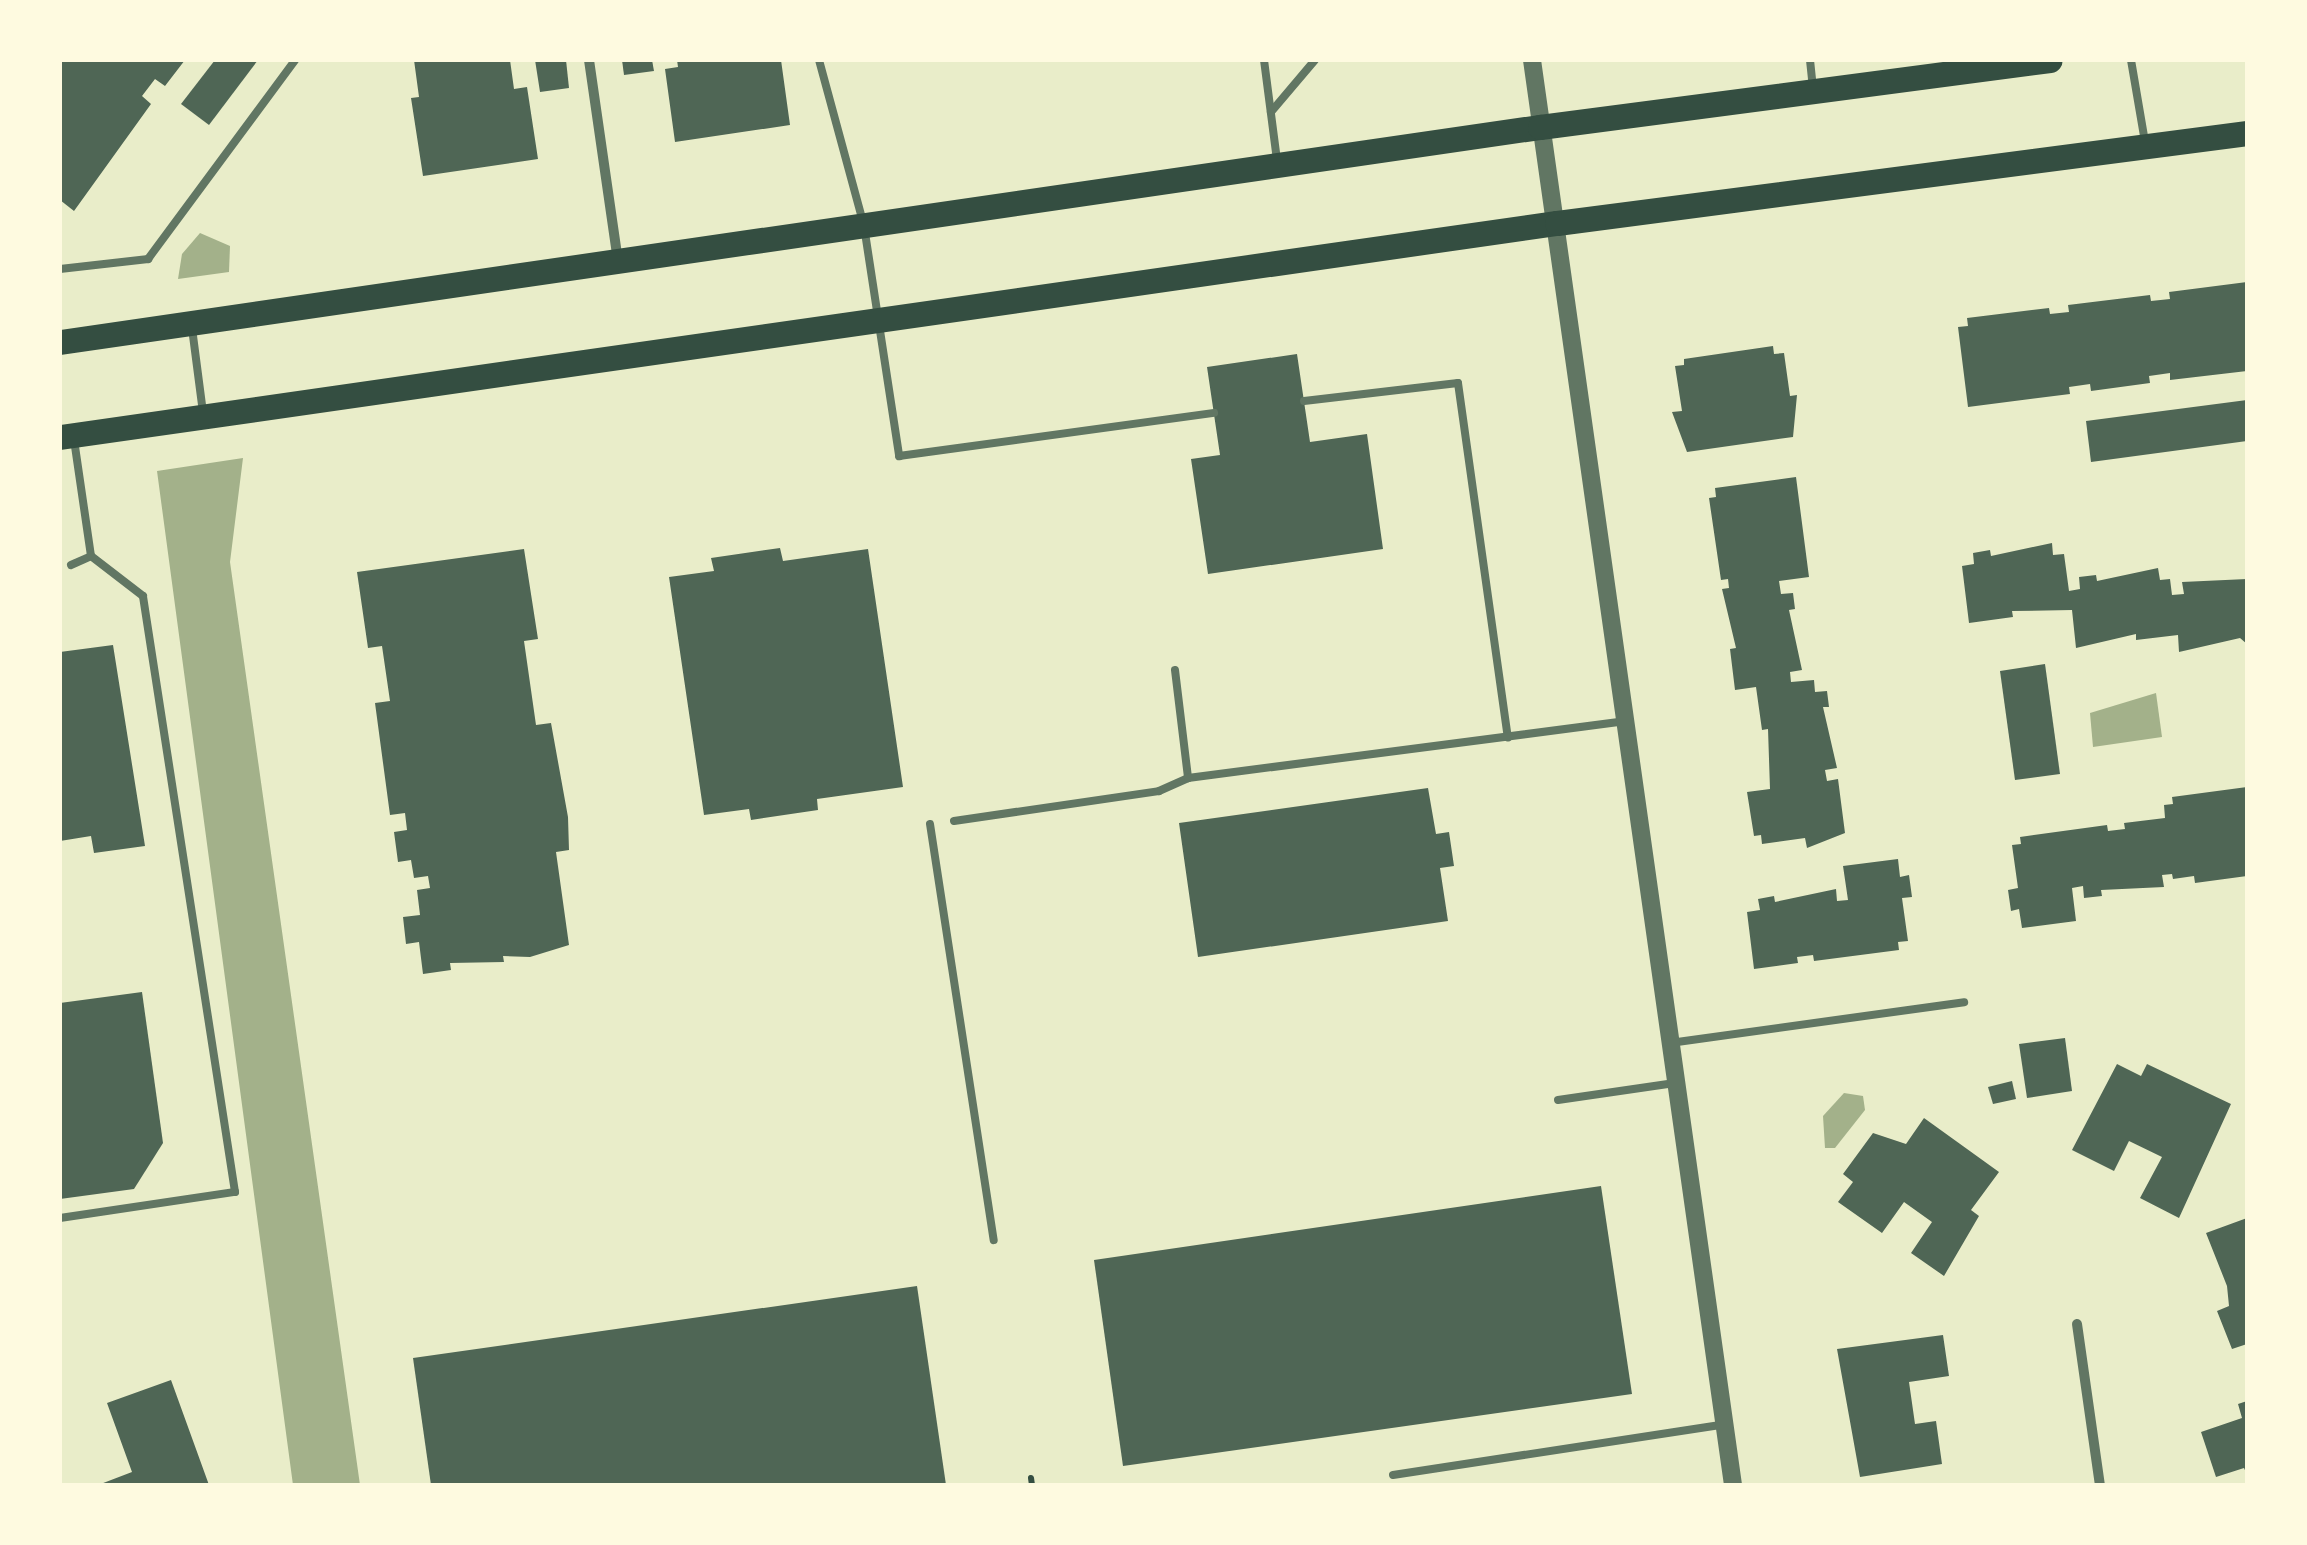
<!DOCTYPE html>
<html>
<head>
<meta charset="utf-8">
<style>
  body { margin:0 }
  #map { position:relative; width:2307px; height:1545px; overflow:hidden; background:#e9edc9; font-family:"Sofia Sans Condensed",sans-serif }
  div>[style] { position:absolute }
  .water>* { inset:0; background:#a3b18a }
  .building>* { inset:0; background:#4f6655 }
  .path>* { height:6px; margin:-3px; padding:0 3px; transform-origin:3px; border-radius:3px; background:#344e41 }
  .service>* { height:8px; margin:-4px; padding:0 4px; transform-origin:4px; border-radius:4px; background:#617663 }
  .minor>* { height:10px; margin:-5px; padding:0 5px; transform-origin:5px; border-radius:5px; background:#617663 }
  .tertiary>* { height:18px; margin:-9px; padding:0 9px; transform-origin:9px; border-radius:9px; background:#617663 }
  .primary>* { height:25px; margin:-12.5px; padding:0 12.5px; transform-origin:12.5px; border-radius:12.5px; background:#344e41 }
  span { translate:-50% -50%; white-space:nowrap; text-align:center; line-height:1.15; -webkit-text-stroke:10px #fefae0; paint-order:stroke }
  .frame { position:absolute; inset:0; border:62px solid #fefae0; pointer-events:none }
</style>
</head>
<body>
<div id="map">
  <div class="water">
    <div style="clip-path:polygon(200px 233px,230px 246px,229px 272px,178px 279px,182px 254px)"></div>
    <div style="clip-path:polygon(243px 458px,230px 562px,360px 1485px,293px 1485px,157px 471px)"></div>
    <div style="clip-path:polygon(2156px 693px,2162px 737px,2093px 747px,2090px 713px)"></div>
    <div style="clip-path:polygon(1844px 1093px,1863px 1096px,1865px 1110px,1835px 1148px,1825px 1148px,1823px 1116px)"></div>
  </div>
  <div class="building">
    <div style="clip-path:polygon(60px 60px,185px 60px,165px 86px,155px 79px,142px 96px,151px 104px,74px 211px,60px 200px)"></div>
    <div style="clip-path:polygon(215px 60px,258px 60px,209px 125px,181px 104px)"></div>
    <div style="clip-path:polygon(414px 60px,510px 60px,514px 89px,527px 87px,538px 159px,423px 176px,411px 98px,419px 97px)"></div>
    <div style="clip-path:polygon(535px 60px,566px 60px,569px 88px,540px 92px)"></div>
    <div style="clip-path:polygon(622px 60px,652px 60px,654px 71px,624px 75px)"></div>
    <div style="clip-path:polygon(677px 60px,781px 60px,790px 125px,675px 142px,665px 69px,678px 67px)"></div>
    <div style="clip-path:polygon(2247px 282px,2247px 371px,2170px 380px,2170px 373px,2149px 376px,2150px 383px,2091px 391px,2090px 384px,2069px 387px,2070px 394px,1968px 407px,1958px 327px,1968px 326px,1967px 318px,2049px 308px,2050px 314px,2069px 312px,2068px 305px,2150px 295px,2151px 301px,2170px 299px,2169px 292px)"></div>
    <div style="clip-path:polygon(1773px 346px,1774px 354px,1784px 353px,1790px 396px,1797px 395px,1793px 437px,1687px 452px,1672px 412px,1682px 411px,1675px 366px,1684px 365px,1684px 359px)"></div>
    <div style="clip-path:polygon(1297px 354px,1310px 442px,1367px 434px,1383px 549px,1208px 574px,1191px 459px,1220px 455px,1207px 367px)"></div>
    <div style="clip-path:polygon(2247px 400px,2247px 441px,2091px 462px,2086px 421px)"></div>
    <div style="clip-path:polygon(1796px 477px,1809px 577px,1779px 581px,1781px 594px,1793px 593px,1795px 609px,1789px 610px,1802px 670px,1790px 672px,1791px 682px,1814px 680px,1815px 692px,1827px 691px,1829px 707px,1823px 707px,1837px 768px,1825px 770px,1827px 781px,1838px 779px,1845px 833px,1807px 848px,1805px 838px,1762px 844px,1761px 835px,1754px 836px,1747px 792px,1770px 789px,1768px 729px,1762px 730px,1756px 687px,1735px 690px,1730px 649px,1736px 648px,1722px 589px,1729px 588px,1728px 579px,1721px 580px,1709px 498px,1716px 497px,1715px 488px)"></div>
    <div style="clip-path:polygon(2052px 543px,2053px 555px,2064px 554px,2069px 591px,2080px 589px,2079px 577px,2096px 575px,2097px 581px,2158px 568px,2160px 580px,2170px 579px,2172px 595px,2184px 594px,2182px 582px,2247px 579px,2247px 644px,2240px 638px,2179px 652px,2178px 635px,2136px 640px,2136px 634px,2076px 648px,2072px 610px,2012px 611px,2013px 617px,1969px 623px,1962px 566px,1974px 564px,1973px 553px,1990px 550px,1991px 556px)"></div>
    <div style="clip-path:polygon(780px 548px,783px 561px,868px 549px,903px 787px,817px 799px,818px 810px,751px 820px,749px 809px,704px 815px,669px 577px,714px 571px,711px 558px)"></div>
    <div style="clip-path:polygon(524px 549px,538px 639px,524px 641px,536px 725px,551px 723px,568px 817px,569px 850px,556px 852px,569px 945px,530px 957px,503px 956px,504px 962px,450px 963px,451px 970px,423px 974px,419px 942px,406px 944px,403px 917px,420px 915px,417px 890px,430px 888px,428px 876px,414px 878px,411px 860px,398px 862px,394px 832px,407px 830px,405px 813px,390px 815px,375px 703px,390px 701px,382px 646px,368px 648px,357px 572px)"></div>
    <div style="clip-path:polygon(113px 645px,145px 846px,94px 853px,91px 836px,60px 841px,60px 652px)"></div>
    <div style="clip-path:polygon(2045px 664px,2060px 774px,2015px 780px,2000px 671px)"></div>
    <div style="clip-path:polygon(2247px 787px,2247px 876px,2195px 883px,2194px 876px,2173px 879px,2172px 874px,2162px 875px,2164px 887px,2101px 890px,2102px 896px,2084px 898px,2083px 886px,2072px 888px,2076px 921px,2022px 928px,2019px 909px,2011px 911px,2008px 890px,2018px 888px,2012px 845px,2021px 844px,2020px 837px,2107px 825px,2108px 831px,2125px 829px,2124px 823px,2165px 818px,2164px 805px,2173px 804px,2172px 797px)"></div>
    <div style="clip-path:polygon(1428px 788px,1436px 834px,1449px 832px,1454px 866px,1440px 868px,1448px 921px,1198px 957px,1179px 823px)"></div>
    <div style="clip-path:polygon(1898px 859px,1900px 877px,1909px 875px,1912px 897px,1902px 898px,1908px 941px,1898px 942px,1899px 950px,1814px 961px,1813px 955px,1797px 957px,1798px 963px,1754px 969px,1747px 912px,1760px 910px,1758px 899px,1774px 896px,1775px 902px,1836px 889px,1837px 901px,1848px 900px,1843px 866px)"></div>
    <div style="clip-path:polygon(142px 992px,163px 1143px,134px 1189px,60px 1199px,60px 1003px)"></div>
    <div style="clip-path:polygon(2065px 1038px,2072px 1091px,2027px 1098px,2019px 1044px)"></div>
    <div style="clip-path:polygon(2117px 1064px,2141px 1076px,2147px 1064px,2231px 1104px,2179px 1218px,2140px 1198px,2162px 1157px,2129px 1141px,2114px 1171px,2072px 1150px)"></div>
    <div style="clip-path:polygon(2012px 1081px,2016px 1099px,1993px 1104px,1988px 1087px)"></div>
    <div style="clip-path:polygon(1924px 1118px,1999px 1172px,1971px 1210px,1979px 1216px,1944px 1276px,1911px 1253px,1932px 1222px,1904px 1202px,1882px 1233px,1838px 1202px,1853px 1182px,1843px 1174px,1873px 1133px,1906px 1144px)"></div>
    <div style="clip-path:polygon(1601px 1186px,1632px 1394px,1123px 1466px,1094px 1260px)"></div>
    <div style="clip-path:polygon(2247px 1218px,2247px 1344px,2232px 1349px,2217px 1311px,2229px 1306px,2227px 1286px,2206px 1233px)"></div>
    <div style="clip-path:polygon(917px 1286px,946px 1485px,431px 1485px,413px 1358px)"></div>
    <div style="clip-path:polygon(1943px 1335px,1949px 1376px,1909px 1382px,1915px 1424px,1936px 1421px,1942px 1464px,1860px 1477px,1837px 1349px)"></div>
    <div style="clip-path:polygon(171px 1380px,209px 1485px,98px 1485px,132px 1472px,107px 1403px)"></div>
    <div style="clip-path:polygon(2247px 1401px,2247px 1475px,2244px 1468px,2216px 1477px,2201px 1432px,2242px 1418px,2238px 1404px)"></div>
  </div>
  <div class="path">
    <div style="left:1031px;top:1478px;width:7px;rotate:82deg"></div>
  </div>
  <div class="service">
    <div style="left:819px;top:60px;width:172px;rotate:74.8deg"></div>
    <div style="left:864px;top:226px;width:233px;rotate:81.3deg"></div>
    <div style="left:899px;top:456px;width:318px;rotate:-7.8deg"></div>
    <div style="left:1264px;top:60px;width:101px;rotate:82.6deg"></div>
    <div style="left:1810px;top:60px;width:27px;rotate:84deg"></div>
    <div style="left:2131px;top:60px;width:83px;rotate:80.3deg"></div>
    <div style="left:1271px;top:112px;width:68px;rotate:-49.8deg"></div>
    <div style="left:60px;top:269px;width:89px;rotate:-6.5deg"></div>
    <div style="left:148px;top:259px;width:247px;rotate:-53.5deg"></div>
    <div style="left:192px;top:328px;width:86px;rotate:82.6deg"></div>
    <div style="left:1304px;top:401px;width:155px;rotate:-6.7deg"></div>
    <div style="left:1458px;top:383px;width:358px;rotate:82deg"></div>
    <div style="left:71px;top:565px;width:22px;rotate:-24deg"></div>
    <div style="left:91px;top:556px;width:117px;rotate:-98.3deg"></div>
    <div style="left:1175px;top:670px;width:109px;rotate:83.1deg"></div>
    <div style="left:954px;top:821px;width:207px;rotate:-8.3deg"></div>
    <div style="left:1159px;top:791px;width:32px;rotate:-24deg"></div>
    <div style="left:1188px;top:778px;width:438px;rotate:-7.4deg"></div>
    <div style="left:930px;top:824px;width:421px;rotate:81.3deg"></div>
    <div style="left:1670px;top:1043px;width:297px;rotate:-7.9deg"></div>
    <div style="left:1558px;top:1100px;width:118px;rotate:-8.3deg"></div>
    <div style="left:60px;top:1218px;width:177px;rotate:-8.5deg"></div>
    <div style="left:235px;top:1192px;width:603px;rotate:-98.78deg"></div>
    <div style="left:143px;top:596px;width:66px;rotate:-142.4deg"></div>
    <div style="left:1393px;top:1475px;width:336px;rotate:-8.7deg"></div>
  </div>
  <div class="minor">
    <div style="left:589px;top:60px;width:204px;rotate:81.8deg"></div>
    <div style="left:2077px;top:1324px;width:163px;rotate:81.9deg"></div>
  </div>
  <div class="tertiary">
    <div style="left:1532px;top:60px;width:1439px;rotate:81.97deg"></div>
  </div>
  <div class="primary">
    <div style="left:60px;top:342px;width:1496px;rotate:-8.27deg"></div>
    <div style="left:1540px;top:127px;width:514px;rotate:-7.48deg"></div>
    <div style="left:60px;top:437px;width:1512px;rotate:-8.14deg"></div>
    <div style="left:1557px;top:223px;width:696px;rotate:-7.43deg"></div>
  </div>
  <div class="frame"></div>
</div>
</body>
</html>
